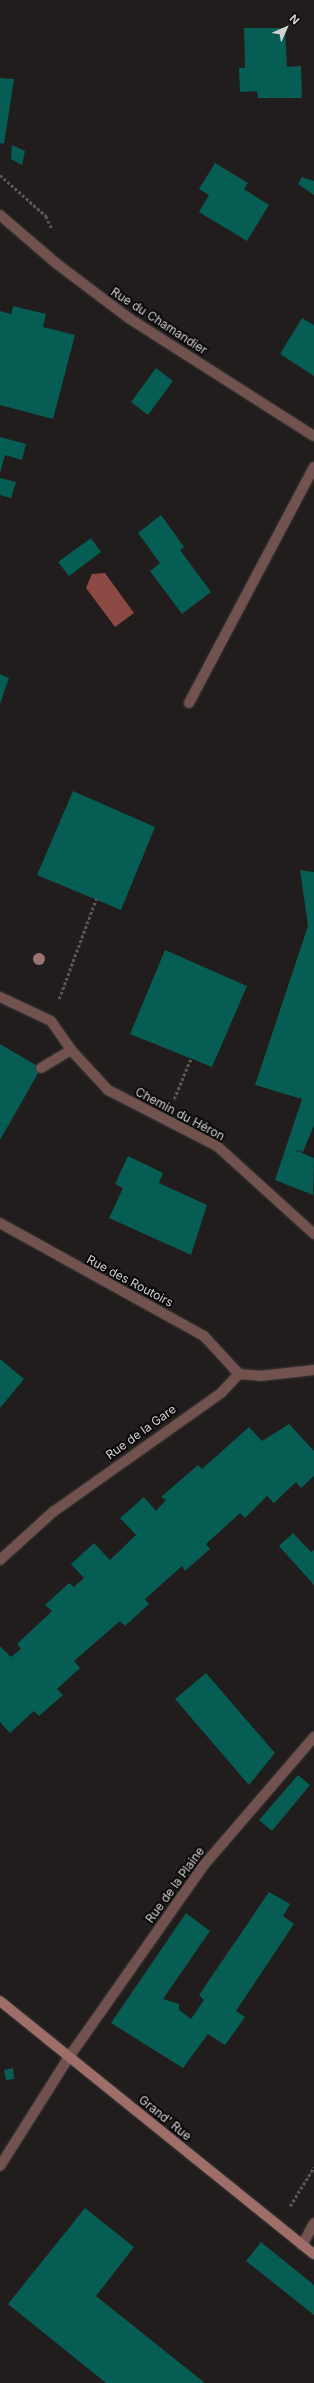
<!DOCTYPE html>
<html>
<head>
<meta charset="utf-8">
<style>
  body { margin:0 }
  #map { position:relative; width:314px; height:2383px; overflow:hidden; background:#211d1d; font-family:Inter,sans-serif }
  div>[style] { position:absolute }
  .water>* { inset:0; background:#8c4843 }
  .building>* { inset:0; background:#055d54 }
  .path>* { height:2.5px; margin-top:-1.25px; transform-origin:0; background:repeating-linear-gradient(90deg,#595555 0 3px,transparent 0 5px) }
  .roads { filter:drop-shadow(0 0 1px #3d3a3a) drop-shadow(0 0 1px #3d3a3a) }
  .lane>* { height:10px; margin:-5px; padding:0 5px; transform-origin:5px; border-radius:5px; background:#71524e }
  .street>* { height:10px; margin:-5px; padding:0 5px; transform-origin:5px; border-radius:5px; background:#71524e }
  .secondary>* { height:10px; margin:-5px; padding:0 5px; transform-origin:5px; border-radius:5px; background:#a06e69 }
  .trees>* { width:12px; height:12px; margin:-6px; border-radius:50%; background:#997471 }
  span { translate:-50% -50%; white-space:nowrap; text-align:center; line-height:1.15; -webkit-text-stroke:4px #0a0808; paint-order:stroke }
  .street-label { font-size:12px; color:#d3d1d0 }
  .north { position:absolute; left:266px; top:8px; width:40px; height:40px; -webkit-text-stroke:3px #0a0808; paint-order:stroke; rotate:45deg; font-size:11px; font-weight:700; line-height:16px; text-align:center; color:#d3d1d0 }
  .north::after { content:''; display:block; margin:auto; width:14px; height:18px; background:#d3d1d0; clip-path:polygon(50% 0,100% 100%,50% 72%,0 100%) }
</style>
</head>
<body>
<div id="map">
  <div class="water">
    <div style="clip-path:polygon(105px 573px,134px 613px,115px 627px,86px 588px,92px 574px)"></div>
  </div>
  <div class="building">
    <div style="clip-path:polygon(244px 28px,285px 28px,287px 67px,301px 66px,302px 98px,258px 98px,257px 91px,240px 92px,239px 68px,245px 68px)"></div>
    <div style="clip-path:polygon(0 78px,14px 79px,4px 144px,0 143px)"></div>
    <div style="clip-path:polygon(12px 145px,25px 151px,22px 165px,11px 159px)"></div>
    <div style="clip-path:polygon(215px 163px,248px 183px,244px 189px,269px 205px,247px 241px,199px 212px,209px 195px,199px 189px)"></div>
    <div style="clip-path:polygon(302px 177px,314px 181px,314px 195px,298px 184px)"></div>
    <div style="clip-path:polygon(13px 306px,46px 314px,43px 327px,75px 335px,53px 419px,0 405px,0 311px,11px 314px)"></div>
    <div style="clip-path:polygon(302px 318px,314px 325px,314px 376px,280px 354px)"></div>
    <div style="clip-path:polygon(156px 368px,173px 381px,148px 415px,131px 402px)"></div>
    <div style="clip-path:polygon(0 437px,26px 444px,22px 460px,5px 455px,0 473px)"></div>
    <div style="clip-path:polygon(0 478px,16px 482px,11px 498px,0 495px)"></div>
    <div style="clip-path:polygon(161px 515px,184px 547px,180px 550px,211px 592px,182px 614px,150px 571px,160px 563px,138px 533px)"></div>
    <div style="clip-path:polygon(91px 538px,101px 552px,69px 576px,58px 562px)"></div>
    <div style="clip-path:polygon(0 674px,9px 678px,0 704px)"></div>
    <div style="clip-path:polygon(73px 791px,155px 827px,121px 910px,37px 875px)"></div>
    <div style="clip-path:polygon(300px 870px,314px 872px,314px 1125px,303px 1152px,293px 1149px,314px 1158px,313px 1195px,275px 1180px,302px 1099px,255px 1085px,308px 926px)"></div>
    <div style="clip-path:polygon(165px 950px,247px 986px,212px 1067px,130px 1034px)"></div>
    <div style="clip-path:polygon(0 1044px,41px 1068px,0 1140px)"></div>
    <div style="clip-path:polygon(128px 1156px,163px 1173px,159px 1183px,207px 1205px,191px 1255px,109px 1218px,123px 1188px,115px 1184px)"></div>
    <div style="clip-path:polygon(0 1359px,24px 1379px,0 1408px)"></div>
    <div style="clip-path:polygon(289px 1424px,314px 1451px,314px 1476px,301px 1488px,296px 1482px,274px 1503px,267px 1496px,245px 1518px,240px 1513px,206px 1544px,210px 1549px,185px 1571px,182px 1566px,145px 1599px,149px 1604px,125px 1626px,120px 1621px,74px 1661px,80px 1668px,57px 1689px,63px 1695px,39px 1716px,34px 1711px,10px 1733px,0 1722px,0 1646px,11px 1657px,21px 1649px,17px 1644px,52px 1611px,45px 1605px,69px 1583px,74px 1587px,84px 1578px,71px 1564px,94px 1543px,110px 1560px,136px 1535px,120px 1518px,144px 1497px,156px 1511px,166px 1500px,161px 1497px,198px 1465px,202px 1469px,249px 1427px,262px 1441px)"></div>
    <div style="clip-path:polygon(293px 1533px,311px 1552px,314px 1550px,314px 1585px,279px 1546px)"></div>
    <div style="clip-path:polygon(206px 1673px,275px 1753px,249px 1785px,175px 1699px)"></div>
    <div style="clip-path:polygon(298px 1775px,310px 1785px,272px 1831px,259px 1820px)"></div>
    <div style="clip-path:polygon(269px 1892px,290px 1904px,283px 1916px,294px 1924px,236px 2011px,245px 2017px,225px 2045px,208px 2034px,183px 2068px,111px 2023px,186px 1913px,210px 1931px,163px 1999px,179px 2004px,179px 2010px,191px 2019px,204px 2000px,199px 1995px)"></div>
    <div style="clip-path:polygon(13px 2068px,14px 2079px,6px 2080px,4px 2070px)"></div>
    <div style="clip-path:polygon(85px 2208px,134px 2247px,96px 2296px,205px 2383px,106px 2383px,8px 2304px)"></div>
    <div style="clip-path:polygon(261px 2242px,314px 2285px,314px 2315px,246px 2261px)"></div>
  </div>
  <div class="path">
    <div style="left:0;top:175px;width:62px;rotate:41.7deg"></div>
    <div style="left:46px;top:216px;width:14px;rotate:65deg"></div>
    <div style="left:59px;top:999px;width:107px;rotate:-69.7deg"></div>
    <div style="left:174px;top:1099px;width:44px;rotate:-67.5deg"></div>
    <div style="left:290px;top:2206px;width:46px;rotate:-58.4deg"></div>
  </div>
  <div class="roads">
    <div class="lane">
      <div style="left:189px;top:703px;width:267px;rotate:-62.1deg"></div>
      <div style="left:302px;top:2245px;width:25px;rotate:-61deg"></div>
    </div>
    <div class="street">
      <div style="left:0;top:215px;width:75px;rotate:40.7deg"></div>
      <div style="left:57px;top:264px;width:91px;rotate:37deg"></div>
      <div style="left:130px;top:319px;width:218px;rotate:32.5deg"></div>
      <div style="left:0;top:997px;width:56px;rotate:25.2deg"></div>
      <div style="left:51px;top:1021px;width:35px;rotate:55deg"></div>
      <div style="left:71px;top:1050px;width:54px;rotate:47.2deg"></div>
      <div style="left:108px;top:1090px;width:123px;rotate:27.2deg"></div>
      <div style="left:217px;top:1146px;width:131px;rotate:42.2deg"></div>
      <div style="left:41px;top:1068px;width:35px;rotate:-31deg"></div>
      <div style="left:0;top:1223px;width:233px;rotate:29deg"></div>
      <div style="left:204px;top:1336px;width:52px;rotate:47.4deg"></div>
      <div style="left:0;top:1560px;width:72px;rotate:-42.2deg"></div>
      <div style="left:53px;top:1512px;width:206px;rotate:-35.3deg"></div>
      <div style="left:221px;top:1393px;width:26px;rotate:-47deg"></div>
      <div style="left:239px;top:1374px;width:21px;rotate:5deg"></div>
      <div style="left:260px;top:1376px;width:54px;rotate:-6.3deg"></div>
      <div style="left:0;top:2166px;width:129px;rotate:-57.7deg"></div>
      <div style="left:69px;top:2057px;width:235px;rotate:-54.9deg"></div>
      <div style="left:204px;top:1865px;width:169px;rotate:-49.3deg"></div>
    </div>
    <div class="secondary">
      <div style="left:0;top:2001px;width:403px;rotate:38.9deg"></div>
    </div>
  </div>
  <div class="trees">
    <div style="left:39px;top:959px"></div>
  </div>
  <div class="street-label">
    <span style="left:159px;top:321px;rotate:33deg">Rue du Chamandier</span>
    <span style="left:180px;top:1114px;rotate:28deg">Chemin du Héron</span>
    <span style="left:130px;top:1281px;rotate:28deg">Rue des Routoirs</span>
    <span style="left:141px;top:1432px;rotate:-36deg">Rue de la Gare</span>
    <span style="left:175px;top:1885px;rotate:-54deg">Rue de la Plaine</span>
    <span style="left:165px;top:2118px;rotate:39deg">Grand' Rue</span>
  </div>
  <div class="north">N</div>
</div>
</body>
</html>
